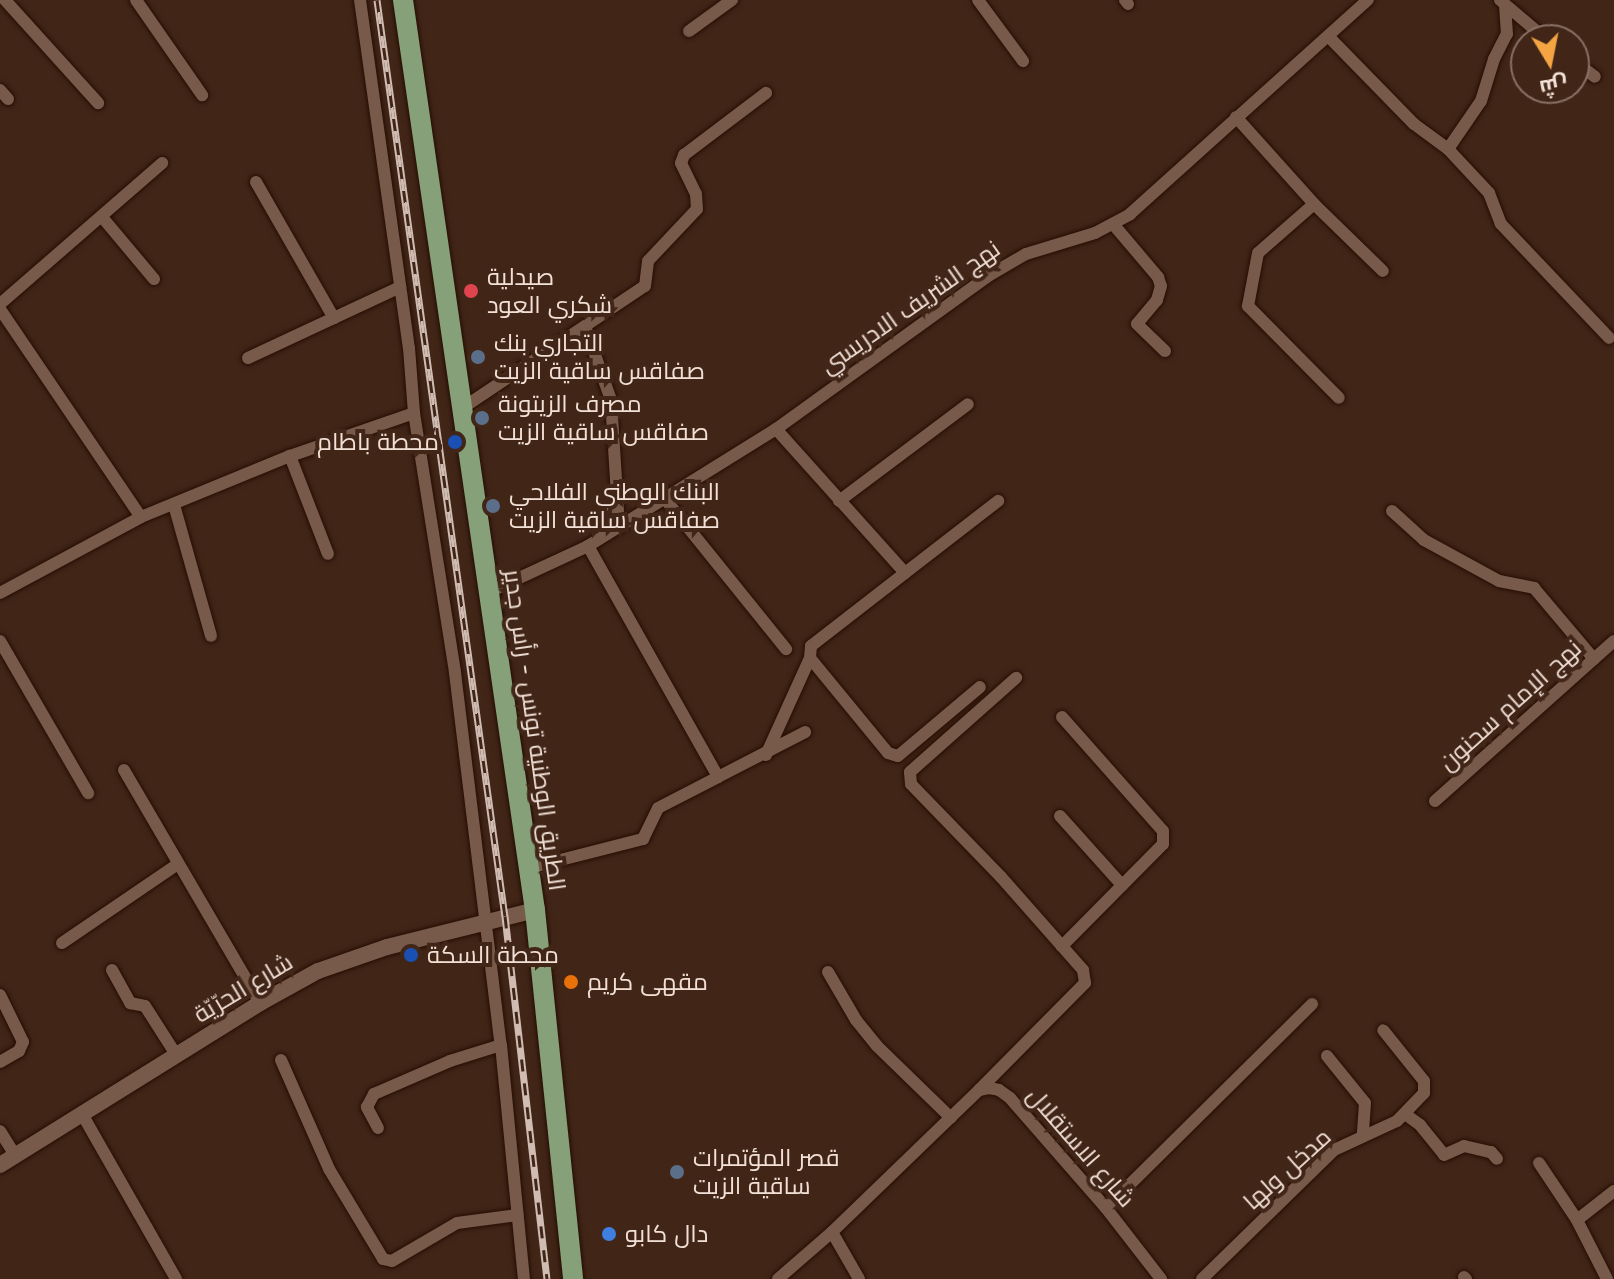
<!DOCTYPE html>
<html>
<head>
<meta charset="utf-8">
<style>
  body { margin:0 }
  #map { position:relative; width:1614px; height:1279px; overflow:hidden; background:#412618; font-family:"Libre Baskerville",Cairo,serif }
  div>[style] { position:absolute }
  .roads { filter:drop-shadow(0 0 2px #260e02) drop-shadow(0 0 2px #260e02) }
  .minor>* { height:12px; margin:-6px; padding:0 6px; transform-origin:6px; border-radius:6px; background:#785a4a }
  .tertiary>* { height:16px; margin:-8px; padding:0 8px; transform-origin:8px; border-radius:8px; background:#785a4a }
  .primary>* { height:20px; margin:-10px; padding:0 10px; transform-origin:10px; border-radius:10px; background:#86a079 }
  .rail>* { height:7px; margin-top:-3.5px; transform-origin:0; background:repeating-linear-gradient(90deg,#412618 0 12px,#d0bcb2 0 24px); box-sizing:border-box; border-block:2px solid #d0bcb2 }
  .dots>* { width:22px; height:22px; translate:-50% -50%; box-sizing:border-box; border:4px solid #412618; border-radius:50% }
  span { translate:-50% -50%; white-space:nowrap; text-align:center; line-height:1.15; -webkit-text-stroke:8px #412618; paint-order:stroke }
  .poi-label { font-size:24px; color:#f2e0d7 }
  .left { translate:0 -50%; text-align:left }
  .right { translate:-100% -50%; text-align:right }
  .street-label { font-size:24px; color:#f2e0d7 }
  .north { position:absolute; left:1510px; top:24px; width:80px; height:80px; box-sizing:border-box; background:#412618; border:2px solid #887064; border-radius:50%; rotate:170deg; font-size:22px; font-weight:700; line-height:32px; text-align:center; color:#f2e0d7 }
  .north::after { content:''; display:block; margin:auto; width:28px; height:36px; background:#f4a443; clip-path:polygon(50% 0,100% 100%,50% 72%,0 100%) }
</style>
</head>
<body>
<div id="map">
  <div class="roads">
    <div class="minor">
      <div style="left:5px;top:0;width:139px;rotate:47.9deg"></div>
      <div style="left:136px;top:0;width:116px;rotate:55.2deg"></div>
      <div style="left:360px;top:0;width:351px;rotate:82deg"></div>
      <div style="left:409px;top:348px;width:65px;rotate:85.6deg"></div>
      <div style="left:414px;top:413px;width:263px;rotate:81deg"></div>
      <div style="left:455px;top:673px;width:375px;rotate:83deg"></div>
      <div style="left:501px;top:1045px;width:235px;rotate:84.4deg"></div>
      <div style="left:978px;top:0;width:76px;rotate:53.6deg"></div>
      <div style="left:1125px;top:0;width:5px;rotate:53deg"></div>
      <div style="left:1500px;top:0;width:62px;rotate:40.4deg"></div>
      <div style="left:689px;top:31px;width:53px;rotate:-35.8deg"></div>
      <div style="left:1328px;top:36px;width:123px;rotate:45.7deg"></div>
      <div style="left:1414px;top:124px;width:42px;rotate:36.3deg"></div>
      <div style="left:1448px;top:149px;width:60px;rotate:47deg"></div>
      <div style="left:1489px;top:193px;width:33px;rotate:69deg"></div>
      <div style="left:1501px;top:224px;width:157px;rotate:46.5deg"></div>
      <div style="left:1574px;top:61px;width:26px;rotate:37deg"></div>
      <div style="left:0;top:90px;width:12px;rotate:48deg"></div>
      <div style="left:1236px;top:117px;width:117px;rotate:48.1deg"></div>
      <div style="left:1314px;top:204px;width:96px;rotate:44.2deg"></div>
      <div style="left:1448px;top:149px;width:58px;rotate:-55.5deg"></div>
      <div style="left:1481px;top:101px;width:44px;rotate:-72.8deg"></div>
      <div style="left:1494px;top:59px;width:28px;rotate:-63deg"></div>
      <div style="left:1507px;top:34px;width:27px;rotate:-94deg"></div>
      <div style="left:256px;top:182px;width:157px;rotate:60.2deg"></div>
      <div style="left:1314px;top:204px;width:74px;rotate:138.8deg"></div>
      <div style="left:1258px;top:253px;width:54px;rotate:100.7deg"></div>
      <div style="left:1248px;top:306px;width:129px;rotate:45.3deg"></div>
      <div style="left:102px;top:217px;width:81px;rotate:50deg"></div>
      <div style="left:1113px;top:224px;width:70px;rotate:49.7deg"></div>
      <div style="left:1158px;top:277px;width:9px;rotate:72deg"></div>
      <div style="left:1161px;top:286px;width:15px;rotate:106deg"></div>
      <div style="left:1157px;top:300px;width:31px;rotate:130deg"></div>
      <div style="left:1137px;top:324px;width:39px;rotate:44deg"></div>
      <div style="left:0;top:304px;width:215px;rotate:-41deg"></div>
      <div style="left:0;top:309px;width:251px;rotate:55.9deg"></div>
      <div style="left:586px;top:329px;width:75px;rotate:70.6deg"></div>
      <div style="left:611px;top:400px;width:126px;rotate:86.4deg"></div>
      <div style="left:248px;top:358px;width:168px;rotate:-25deg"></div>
      <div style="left:461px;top:409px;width:221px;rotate:-33.8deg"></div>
      <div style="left:645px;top:286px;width:25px;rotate:-83deg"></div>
      <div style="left:648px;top:261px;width:71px;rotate:-46.7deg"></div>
      <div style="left:697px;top:209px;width:15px;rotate:-94deg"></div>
      <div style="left:696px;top:194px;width:34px;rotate:-116deg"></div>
      <div style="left:681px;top:163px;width:9px;rotate:-69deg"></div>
      <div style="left:684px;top:155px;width:103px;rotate:-37.1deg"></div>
      <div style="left:776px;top:429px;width:193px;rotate:48.1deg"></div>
      <div style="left:905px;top:573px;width:118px;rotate:-37.7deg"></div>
      <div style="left:290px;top:456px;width:105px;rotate:68.8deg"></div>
      <div style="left:665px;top:499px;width:193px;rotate:51.1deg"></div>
      <div style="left:839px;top:501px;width:161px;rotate:-36.9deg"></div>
      <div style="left:174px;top:505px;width:136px;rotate:74.2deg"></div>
      <div style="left:1392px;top:511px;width:43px;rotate:42.2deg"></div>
      <div style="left:1424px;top:540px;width:85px;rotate:28.7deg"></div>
      <div style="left:1499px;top:581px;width:36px;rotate:11deg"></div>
      <div style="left:1534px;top:588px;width:93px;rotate:49.8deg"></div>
      <div style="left:588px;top:546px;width:265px;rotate:60.6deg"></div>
      <div style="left:718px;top:777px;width:98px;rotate:-27.3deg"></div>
      <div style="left:905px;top:573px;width:119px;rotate:142.2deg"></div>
      <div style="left:811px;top:646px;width:12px;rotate:95deg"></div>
      <div style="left:810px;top:658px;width:123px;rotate:50.6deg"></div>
      <div style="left:888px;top:753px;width:10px;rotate:17deg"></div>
      <div style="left:898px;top:756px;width:107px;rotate:-40.1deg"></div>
      <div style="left:489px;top:592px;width:109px;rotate:-24.9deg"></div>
      <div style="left:588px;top:546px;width:221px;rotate:-31.9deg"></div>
      <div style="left:776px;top:429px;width:261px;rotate:-35.8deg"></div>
      <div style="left:988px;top:276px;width:44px;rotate:-30.1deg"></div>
      <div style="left:1026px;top:254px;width:72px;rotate:-16.9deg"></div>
      <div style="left:1095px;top:233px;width:40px;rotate:-28deg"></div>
      <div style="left:1130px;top:214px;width:320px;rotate:-42deg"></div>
      <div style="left:0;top:593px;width:160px;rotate:-28.3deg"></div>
      <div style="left:141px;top:517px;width:161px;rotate:-22.3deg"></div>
      <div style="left:290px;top:456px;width:131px;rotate:-19.1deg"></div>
      <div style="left:0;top:641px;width:176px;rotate:59.9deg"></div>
      <div style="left:1062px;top:717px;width:152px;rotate:48.5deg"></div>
      <div style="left:1163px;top:831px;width:13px;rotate:90deg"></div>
      <div style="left:1163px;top:844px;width:144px;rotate:134.7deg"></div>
      <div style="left:766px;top:755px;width:107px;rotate:-65.6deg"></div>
      <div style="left:124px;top:770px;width:270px;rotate:59.7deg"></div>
      <div style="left:1435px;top:801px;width:240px;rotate:-41.8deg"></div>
      <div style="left:1060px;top:816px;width:93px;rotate:48.1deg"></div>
      <div style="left:529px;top:868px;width:118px;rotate:-14.3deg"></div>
      <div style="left:643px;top:839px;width:34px;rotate:-64deg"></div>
      <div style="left:658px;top:808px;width:68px;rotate:-27.3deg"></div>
      <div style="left:62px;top:943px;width:140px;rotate:-34.3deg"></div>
      <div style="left:112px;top:970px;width:38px;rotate:61deg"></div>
      <div style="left:130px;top:1003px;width:15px;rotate:11deg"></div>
      <div style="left:145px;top:1006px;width:59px;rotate:57.4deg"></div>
      <div style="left:828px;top:972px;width:56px;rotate:59.7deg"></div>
      <div style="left:856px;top:1020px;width:33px;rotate:51deg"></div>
      <div style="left:877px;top:1046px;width:103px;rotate:44.2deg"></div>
      <div style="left:0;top:995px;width:52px;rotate:63.9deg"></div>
      <div style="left:23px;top:1042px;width:10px;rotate:114deg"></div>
      <div style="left:19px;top:1051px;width:22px;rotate:150deg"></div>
      <div style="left:1327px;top:1056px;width:60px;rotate:51deg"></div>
      <div style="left:1365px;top:1103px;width:32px;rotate:94deg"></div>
      <div style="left:281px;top:1060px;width:119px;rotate:66.2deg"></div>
      <div style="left:329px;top:1169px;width:105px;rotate:59deg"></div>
      <div style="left:383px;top:1259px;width:9px;rotate:13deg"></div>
      <div style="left:392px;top:1261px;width:75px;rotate:-30.3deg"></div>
      <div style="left:457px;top:1223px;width:61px;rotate:-7.6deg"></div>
      <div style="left:979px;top:1090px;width:151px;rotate:-45.3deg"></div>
      <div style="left:1085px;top:983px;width:13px;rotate:-99deg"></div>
      <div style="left:1083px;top:970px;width:124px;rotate:-131.4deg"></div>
      <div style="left:1001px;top:877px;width:129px;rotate:-134.1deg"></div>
      <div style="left:911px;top:784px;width:12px;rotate:-95deg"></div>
      <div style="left:910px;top:772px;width:142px;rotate:-41.6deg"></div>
      <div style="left:82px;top:1114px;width:190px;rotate:60.3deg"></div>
      <div style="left:1405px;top:1114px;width:19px;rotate:36deg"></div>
      <div style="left:1420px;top:1125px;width:38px;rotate:51deg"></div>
      <div style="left:1444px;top:1155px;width:22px;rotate:-24deg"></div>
      <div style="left:1464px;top:1146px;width:28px;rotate:13deg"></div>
      <div style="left:1491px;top:1152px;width:9px;rotate:49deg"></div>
      <div style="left:378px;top:1128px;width:24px;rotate:-118deg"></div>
      <div style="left:367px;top:1107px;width:15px;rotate:-62deg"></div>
      <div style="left:374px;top:1094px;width:83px;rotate:-23.5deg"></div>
      <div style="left:450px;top:1061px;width:53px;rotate:-17.4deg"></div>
      <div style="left:0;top:1131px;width:28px;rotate:58deg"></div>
      <div style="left:1539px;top:1163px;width:69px;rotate:56.3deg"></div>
      <div style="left:1106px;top:1208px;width:290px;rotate:-44.7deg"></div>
      <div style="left:832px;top:1232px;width:54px;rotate:60.1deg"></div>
      <div style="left:1464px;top:1277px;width:3px;rotate:45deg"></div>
      <div style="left:778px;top:1279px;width:72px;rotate:-41deg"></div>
      <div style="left:832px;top:1232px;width:204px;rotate:-44deg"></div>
      <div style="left:979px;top:1090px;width:10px;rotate:-11deg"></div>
      <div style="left:989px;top:1088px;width:10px;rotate:11deg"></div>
      <div style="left:999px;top:1090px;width:14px;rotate:36deg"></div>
      <div style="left:1010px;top:1098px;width:146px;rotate:48.9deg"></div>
      <div style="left:1106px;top:1208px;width:90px;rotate:52.2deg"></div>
      <div style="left:1202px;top:1279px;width:185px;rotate:-44.3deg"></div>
      <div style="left:1334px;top:1150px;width:69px;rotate:-24.7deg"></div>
      <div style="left:1397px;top:1121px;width:39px;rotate:-46deg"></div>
      <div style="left:1424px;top:1093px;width:12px;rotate:-90deg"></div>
      <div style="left:1424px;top:1081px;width:65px;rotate:-128.8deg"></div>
      <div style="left:1607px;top:1279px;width:66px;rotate:-117deg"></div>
      <div style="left:1577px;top:1220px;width:47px;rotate:-38.1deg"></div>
    </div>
    <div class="tertiary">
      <div style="left:0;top:1165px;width:306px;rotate:-31.9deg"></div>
      <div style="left:260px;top:1003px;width:66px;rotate:-28.9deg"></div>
      <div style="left:318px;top:971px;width:73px;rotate:-19.2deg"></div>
      <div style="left:387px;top:947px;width:153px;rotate:-14deg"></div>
    </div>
    <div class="primary">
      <div style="left:403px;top:0;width:920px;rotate:81.75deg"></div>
      <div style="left:535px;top:910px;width:371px;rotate:84.1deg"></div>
    </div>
  </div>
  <div class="rail">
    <div style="left:377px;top:0;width:925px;rotate:82.05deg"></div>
    <div style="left:505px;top:916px;width:365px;rotate:83.4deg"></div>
  </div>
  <div class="dots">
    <div style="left:471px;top:291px;background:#e0444e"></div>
    <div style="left:478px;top:357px;background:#5c6f8a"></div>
    <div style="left:482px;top:418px;background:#5c6f8a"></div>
    <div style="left:455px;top:442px;background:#1a4fb4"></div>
    <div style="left:493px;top:506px;background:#5c6f8a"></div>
    <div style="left:411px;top:955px;background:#1a4fb4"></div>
    <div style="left:571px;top:982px;background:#e8710a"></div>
    <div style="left:677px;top:1172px;background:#5c6f8a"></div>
    <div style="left:609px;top:1234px;background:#3f7fe0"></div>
  </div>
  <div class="poi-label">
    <span class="left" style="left:487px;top:291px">صيدلية<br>شكري العود</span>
    <span class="left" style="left:494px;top:357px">التجاري بنك<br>صفاقس ساقية الزيت</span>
    <span class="left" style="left:498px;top:418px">مصرف الزيتونة<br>صفاقس ساقية الزيت</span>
    <span class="right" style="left:439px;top:442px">محطة باطام</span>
    <span class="left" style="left:509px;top:506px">البنك الوطني الفلاحي<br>صفاقس ساقية الزيت</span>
    <span class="left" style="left:427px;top:955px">محطة السكة</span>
    <span class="left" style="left:587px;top:982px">مقهى كريم</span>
    <span class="left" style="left:693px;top:1172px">قصر المؤتمرات<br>ساقية الزيت</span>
    <span class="left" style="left:625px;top:1234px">دال كابو</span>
  </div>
  <div class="street-label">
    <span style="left:910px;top:307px;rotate:-35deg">نهج الشريف الادريسي</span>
    <span style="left:1510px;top:705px;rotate:-42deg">نهج الإمام سحنون</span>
    <span style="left:535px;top:730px;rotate:82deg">الطريق الوطنية تونس - رأس جدير</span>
    <span style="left:243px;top:988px;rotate:-31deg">شارع الحرّيّة</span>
    <span style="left:1081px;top:1147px;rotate:49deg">شارع الاستقلال</span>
    <span style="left:1287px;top:1169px;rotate:-42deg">مدخل ولها</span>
  </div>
  <div class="north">ش</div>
</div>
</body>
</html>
